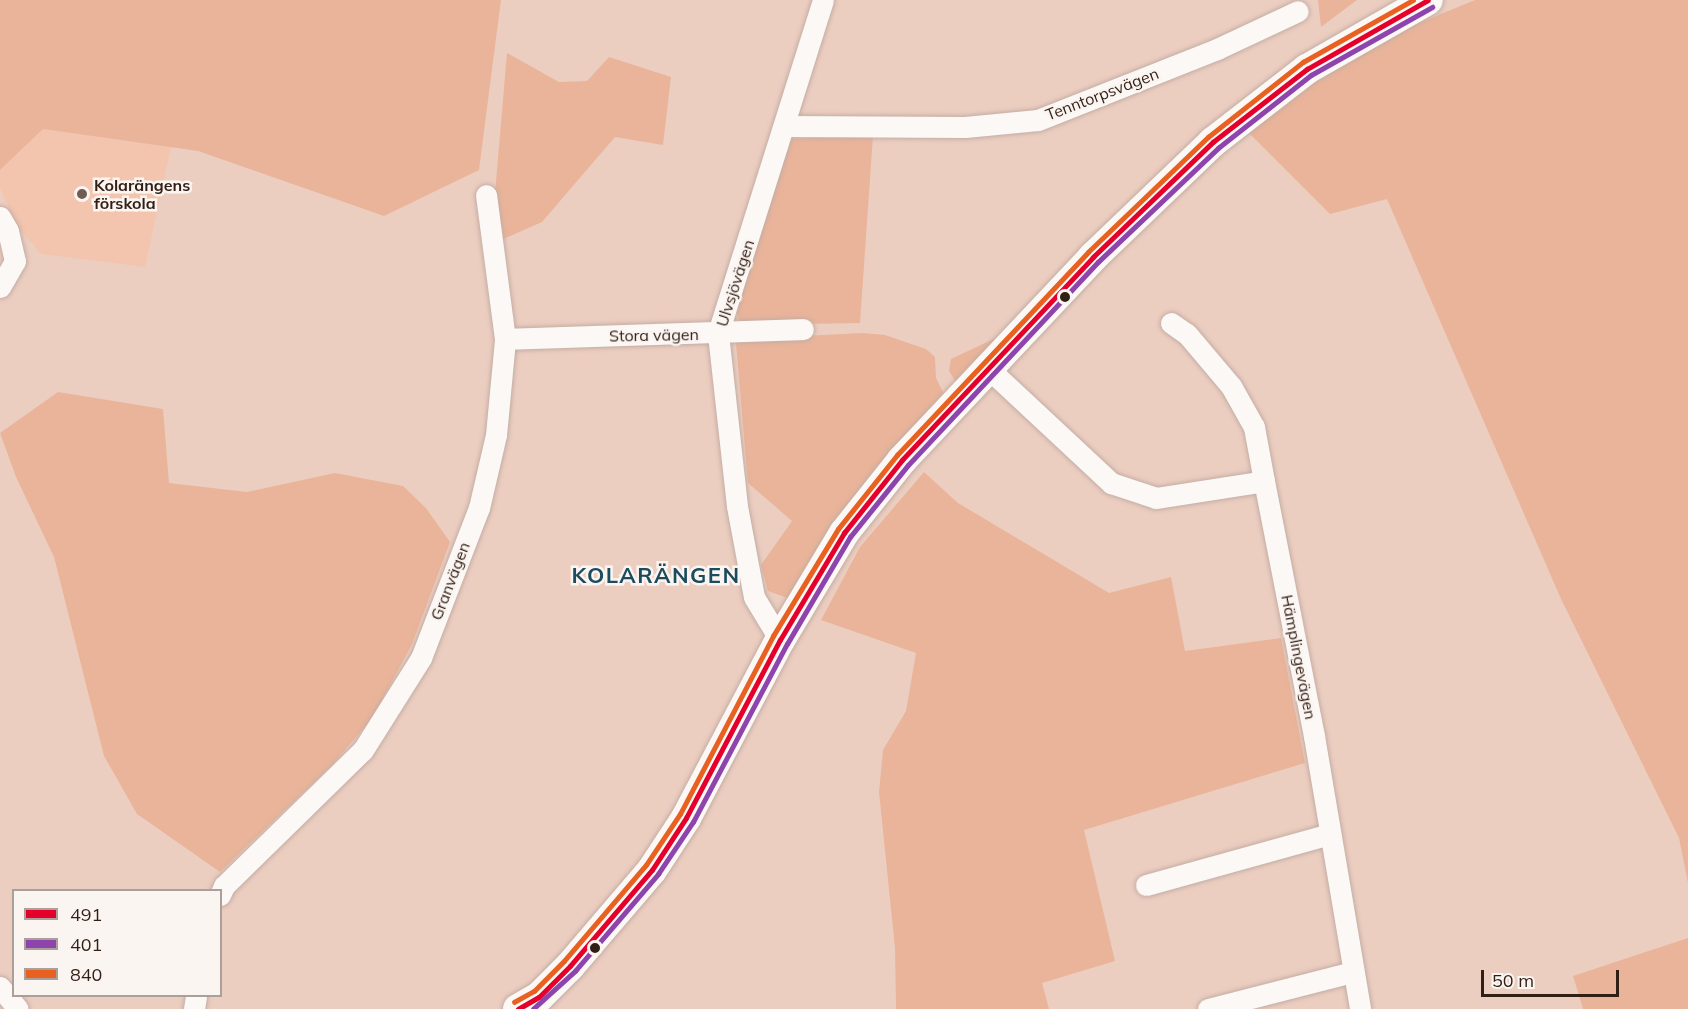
<!DOCTYPE html>
<html>
<head>
<meta charset="utf-8">
<style>
  body { margin:0 }
  #map { position:relative; width:1688px; height:1009px; overflow:hidden; background:#eccec1; font-family:Mulish,sans-serif }
  div>[style] { position:absolute }
  .built>* { inset:0; background:#f3c4ae }
  .green>* { inset:0; background:#eab49a }
  .roads { filter:drop-shadow(0 0 2px #c4ada3) drop-shadow(0 0 2px #c4ada3) }
  .minor>* { height:21px; margin:-10.5px; padding:0 10.5px; transform-origin:10.5px; border-radius:10.5px; background:#fcf8f6 }
  .secondary>* { height:30px; margin:-15px; padding:0 15px; transform-origin:15px; border-radius:15px; background:#fcf8f6 }
  .bus-1>* { height:4.5px; margin:-2.25px; padding:0 2.25px; transform-origin:2.25px; border-radius:2.25px; background:#e4002b }
  .bus-2>* { height:4.5px; margin:-2.25px; padding:0 2.25px; transform-origin:2.25px; border-radius:2.25px; background:#8e44ad }
  .bus-3>* { height:4.5px; margin:-2.25px; padding:0 2.25px; transform-origin:2.25px; border-radius:2.25px; background:#e86121 }
  .dots>* { width:16px; height:16px; translate:-50% -50%; box-sizing:border-box; border:3px solid #fbf5f2; border-radius:50% }
  span { translate:-50% -50%; white-space:nowrap; text-align:center; line-height:1.15; -webkit-text-stroke:5px #fbf5f2; paint-order:stroke }
  .street-label { font-size:16px; color:#311e14 }
  .poi-label { font-size:16px; color:#311e14; font-weight:700 }
  .left { translate:0 -50%; text-align:left }
  .district-label { font-size:22px; color:#1b4b5d; font-weight:700; letter-spacing:1.5px }
  .legend { position:absolute; left:12px; top:889px; width:210px; height:108px; box-sizing:border-box; background:#fbf5f2; border:2px solid #aa9f99; margin:0; padding:8px 10px; list-style:none; font-size:18px; color:#311e14 }
  .legend li { display:flex; align-items:center; gap:12px; height:30px }
  .legend b { width:30px; border:2px solid #aa9f99 }
  .scale { position:absolute; left:1481px; top:970px; width:138px; height:27px; box-sizing:border-box; border:3px solid #311e14; border-top:0; padding-left:8px; font-size:18px; line-height:21px; white-space:nowrap; color:#311e14; -webkit-text-stroke:4px #fbf5f2; paint-order:stroke }
</style>
</head>
<body>
<div id="map">
  <div class="built">
    <div style="clip-path:polygon(43px 129px,171px 147px,145px 267px,41px 254px,16px 225px,0 188px,0 170px)"></div>
  </div>
  <div class="green">
    <div style="clip-path:polygon(0 0,501px 0,479px 170px,384px 216px,198px 151px,43px 129px,0 170px)"></div>
    <div style="clip-path:polygon(1318px 0,1357px 0,1321px 27px)"></div>
    <div style="clip-path:polygon(1475px 0,1688px 0,1688px 883px,1679px 838px,1561px 599px,1387px 199px,1330px 214px,1245px 129px,1336px 66px,1402px 30px)"></div>
    <div style="clip-path:polygon(507px 53px,559px 82px,587px 81px,609px 57px,671px 77px,663px 145px,615px 137px,542px 222px,501px 240px,495px 193px)"></div>
    <div style="clip-path:polygon(873px 136px,860px 323px,741px 325px,736px 311px,790px 139px)"></div>
    <div style="clip-path:polygon(863px 333px,885px 335px,926px 349px,935px 357px,936px 378px,945px 396px,793px 600px,768px 591px,761px 565px,792px 521px,748px 483px,736px 343px,739px 339px)"></div>
    <div style="clip-path:polygon(1004px 334px,957px 384px,949px 371px,951px 359px)"></div>
    <div style="clip-path:polygon(58px 392px,163px 409px,169px 483px,247px 492px,335px 473px,403px 486px,426px 508px,450px 542px,412px 644px,373px 717px,332px 765px,220px 872px,137px 814px,104px 756px,54px 557px,16px 477px,0 433px)"></div>
    <div style="clip-path:polygon(924px 472px,958px 503px,1109px 593px,1171px 577px,1185px 651px,1281px 638px,1305px 763px,1084px 830px,1115px 961px,1042px 983px,1049px 1009px,896px 1009px,895px 948px,879px 792px,883px 750px,906px 711px,916px 653px,821px 620px,860px 547px)"></div>
    <div style="clip-path:polygon(1688px 938px,1688px 1009px,1583px 1009px,1573px 976px)"></div>
  </div>
  <div class="roads">
    <div class="minor">
      <div style="left:786px;top:126px;width:179px;rotate:0.3deg"></div>
      <div style="left:965px;top:127px;width:73px;rotate:-5.5deg"></div>
      <div style="left:1038px;top:120px;width:193px;rotate:-21.6deg"></div>
      <div style="left:1217px;top:49px;width:89px;rotate:-25.1deg"></div>
      <div style="left:0;top:217px;width:16px;rotate:60deg"></div>
      <div style="left:8px;top:231px;width:31px;rotate:77deg"></div>
      <div style="left:15px;top:261px;width:30px;rotate:120deg"></div>
      <div style="left:1171px;top:323px;width:19px;rotate:35deg"></div>
      <div style="left:1187px;top:334px;width:68px;rotate:49.8deg"></div>
      <div style="left:1231px;top:386px;width:47px;rotate:60.7deg"></div>
      <div style="left:1254px;top:427px;width:55px;rotate:79.5deg"></div>
      <div style="left:505px;top:339px;width:298px;rotate:-1.9deg"></div>
      <div style="left:990px;top:370px;width:166px;rotate:43deg"></div>
      <div style="left:1111px;top:483px;width:47px;rotate:18.4deg"></div>
      <div style="left:1156px;top:498px;width:109px;rotate:-8.9deg"></div>
      <div style="left:1264px;top:481px;width:260px;rotate:78.9deg"></div>
      <div style="left:1314px;top:736px;width:277px;rotate:80.4deg"></div>
      <div style="left:780px;top:640px;width:50px;rotate:-121.2deg"></div>
      <div style="left:754px;top:597px;width:93px;rotate:-100.6deg"></div>
      <div style="left:737px;top:506px;width:174px;rotate:-96.3deg"></div>
      <div style="left:718px;top:333px;width:349px;rotate:-72.5deg"></div>
      <div style="left:1146px;top:885px;width:191px;rotate:-15.5deg"></div>
      <div style="left:220px;top:895px;width:10px;rotate:-66deg"></div>
      <div style="left:224px;top:886px;width:194px;rotate:-44.4deg"></div>
      <div style="left:363px;top:750px;width:109px;rotate:-57.8deg"></div>
      <div style="left:421px;top:658px;width:161px;rotate:-68.9deg"></div>
      <div style="left:479px;top:508px;width:75px;rotate:-76.9deg"></div>
      <div style="left:496px;top:435px;width:96px;rotate:-84.6deg"></div>
      <div style="left:505px;top:339px;width:145px;rotate:-97.5deg"></div>
      <div style="left:0;top:987px;width:28px;rotate:51deg"></div>
      <div style="left:194px;top:1009px;width:13px;rotate:-81deg"></div>
      <div style="left:1208px;top:1009px;width:149px;rotate:-14.4deg"></div>
    </div>
    <div class="secondary">
      <div style="left:518px;top:1009px;width:24px;rotate:-30deg"></div>
      <div style="left:539px;top:997px;width:44px;rotate:-45deg"></div>
      <div style="left:570px;top:966px;width:126px;rotate:-49.5deg"></div>
      <div style="left:652px;top:870px;width:62px;rotate:-56.8deg"></div>
      <div style="left:686px;top:818px;width:201px;rotate:-62.2deg"></div>
      <div style="left:780px;top:640px;width:125px;rotate:-59.1deg"></div>
      <div style="left:844px;top:533px;width:93px;rotate:-51.5deg"></div>
      <div style="left:902px;top:460px;width:279px;rotate:-46.7deg"></div>
      <div style="left:1093px;top:257px;width:166px;rotate:-43.8deg"></div>
      <div style="left:1213px;top:142px;width:119px;rotate:-37.8deg"></div>
      <div style="left:1307px;top:69px;width:139px;rotate:-29.7deg"></div>
    </div>
  </div>
  <div class="bus-1">
    <div style="left:518px;top:1009px;width:24px;rotate:-30deg"></div>
    <div style="left:539px;top:997px;width:44px;rotate:-45deg"></div>
    <div style="left:570px;top:966px;width:126px;rotate:-49.5deg"></div>
    <div style="left:652px;top:870px;width:62px;rotate:-56.8deg"></div>
    <div style="left:686px;top:818px;width:201px;rotate:-62.2deg"></div>
    <div style="left:780px;top:640px;width:125px;rotate:-59.1deg"></div>
    <div style="left:844px;top:533px;width:93px;rotate:-51.5deg"></div>
    <div style="left:902px;top:460px;width:279px;rotate:-46.7deg"></div>
    <div style="left:1093px;top:257px;width:166px;rotate:-43.8deg"></div>
    <div style="left:1213px;top:142px;width:119px;rotate:-37.8deg"></div>
    <div style="left:1307px;top:69px;width:139px;rotate:-29.7deg"></div>
  </div>
  <div class="bus-2">
    <div style="left:533px;top:1009px;width:57px;rotate:-42.1deg"></div>
    <div style="left:575px;top:971px;width:128px;rotate:-49.4deg"></div>
    <div style="left:658px;top:874px;width:63px;rotate:-56.1deg"></div>
    <div style="left:693px;top:822px;width:201px;rotate:-62.2deg"></div>
    <div style="left:787px;top:644px;width:124px;rotate:-59.5deg"></div>
    <div style="left:850px;top:537px;width:92px;rotate:-51.1deg"></div>
    <div style="left:908px;top:465px;width:278px;rotate:-46.9deg"></div>
    <div style="left:1098px;top:262px;width:166px;rotate:-43.5deg"></div>
    <div style="left:1218px;top:148px;width:118px;rotate:-38.1deg"></div>
    <div style="left:1311px;top:75px;width:139px;rotate:-29.3deg"></div>
  </div>
  <div class="bus-3">
    <div style="left:514px;top:1002px;width:23px;rotate:-29deg"></div>
    <div style="left:534px;top:991px;width:42px;rotate:-45deg"></div>
    <div style="left:564px;top:961px;width:126px;rotate:-49.5deg"></div>
    <div style="left:646px;top:865px;width:61px;rotate:-56.3deg"></div>
    <div style="left:680px;top:814px;width:201px;rotate:-62.4deg"></div>
    <div style="left:773px;top:636px;width:125px;rotate:-58.7deg"></div>
    <div style="left:838px;top:529px;width:95px;rotate:-51.4deg"></div>
    <div style="left:897px;top:455px;width:279px;rotate:-46.7deg"></div>
    <div style="left:1088px;top:252px;width:166px;rotate:-43.8deg"></div>
    <div style="left:1208px;top:137px;width:121px;rotate:-38.3deg"></div>
    <div style="left:1303px;top:62px;width:126px;rotate:-29.4deg"></div>
  </div>
  <div class="dots">
    <div style="left:82px;top:194px;background:#725c51"></div>
    <div style="left:1065px;top:297px;background:#311e14"></div>
    <div style="left:595px;top:948px;background:#311e14"></div>
  </div>
  <div class="street-label">
    <span style="left:1102px;top:94px;rotate:-21deg">Tenntorpsvägen</span>
    <span style="left:735px;top:283px;rotate:-72deg">Ulvsjövägen</span>
    <span style="left:654px;top:335px;rotate:-1deg">Stora vägen</span>
    <span style="left:450px;top:581px;rotate:-69deg">Granvägen</span>
    <span style="left:1299px;top:657px;rotate:79deg">Hämplingevägen</span>
  </div>
  <div class="poi-label">
    <span class="left" style="left:94px;top:194px">Kolarängens<br>förskola</span>
  </div>
  <div class="district-label">
    <span style="left:656px;top:576px">KOLARÄNGEN</span>
  </div>
  <ul class="legend">
  <li><b style="height:8px;background:#e4002b"></b>491</li>
  <li><b style="height:8px;background:#8e44ad"></b>401</li>
  <li><b style="height:8px;background:#e86121"></b>840</li>
  </ul>
  <div class="scale">50 m</div>
</div>
</body>
</html>
